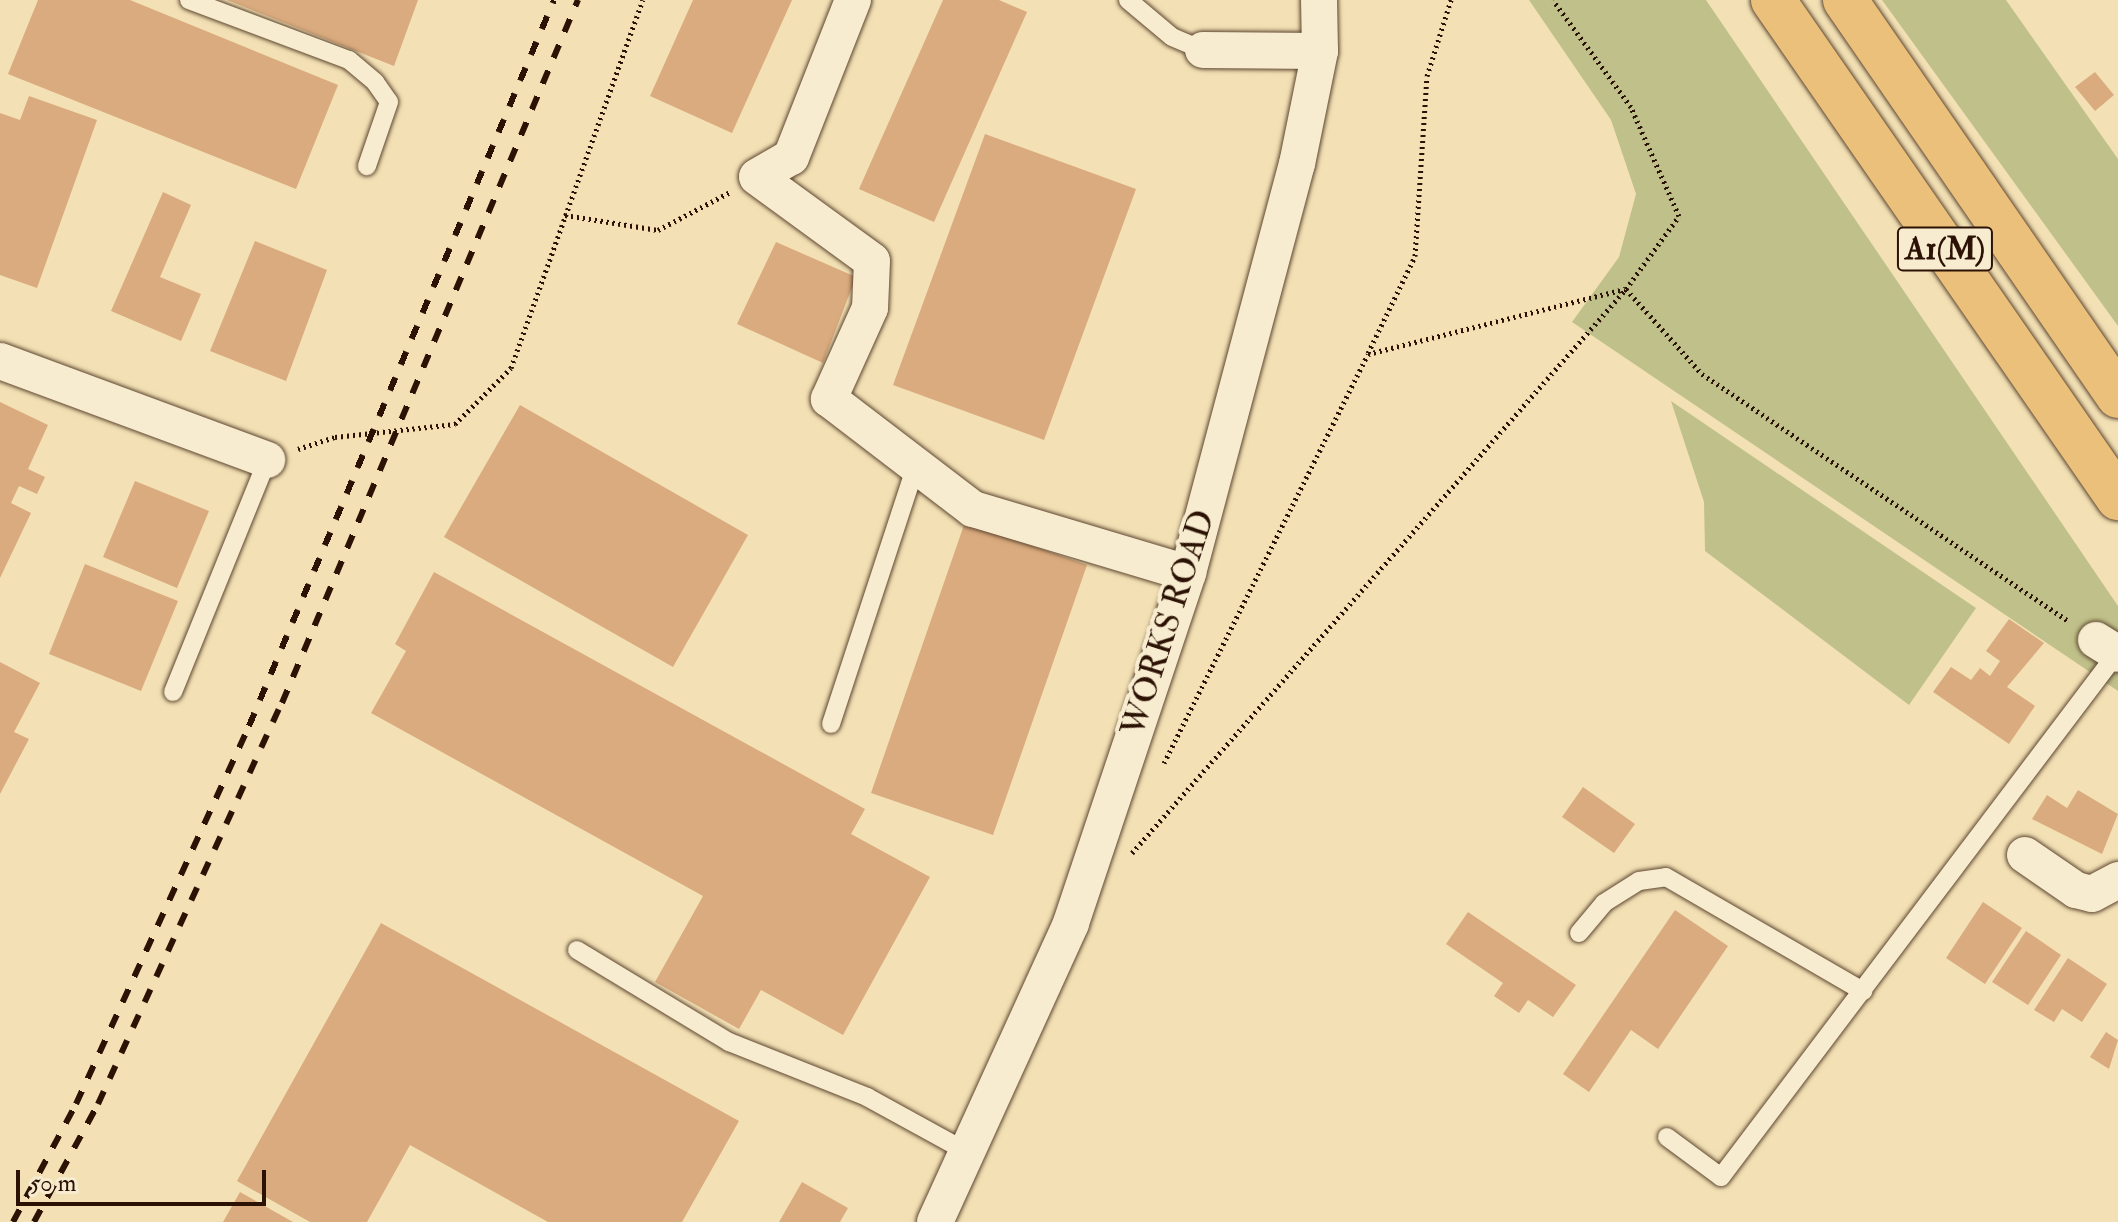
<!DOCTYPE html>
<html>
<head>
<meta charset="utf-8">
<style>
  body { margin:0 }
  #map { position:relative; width:2118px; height:1222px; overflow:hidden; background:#f3e1b5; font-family:"IM FELL Double Pica",serif }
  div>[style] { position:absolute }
  .green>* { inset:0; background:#c0c18a }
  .building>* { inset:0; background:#daab7e }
  .path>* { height:5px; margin-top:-2.5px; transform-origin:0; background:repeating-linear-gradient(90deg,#2c1204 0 2px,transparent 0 6px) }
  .roads { filter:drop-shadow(0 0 2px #5e4630) drop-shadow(0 0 2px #5e4630) }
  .service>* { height:18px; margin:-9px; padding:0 9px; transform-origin:9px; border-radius:9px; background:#f7eccf }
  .minor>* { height:36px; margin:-18px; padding:0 18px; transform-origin:18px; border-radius:18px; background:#f7eccf }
  .motorway>* { height:44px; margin:-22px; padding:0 22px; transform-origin:22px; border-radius:22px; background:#eac07a }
  .rail>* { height:6px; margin-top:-3px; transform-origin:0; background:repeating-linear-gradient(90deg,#2c1204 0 14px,transparent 0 28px) }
  .path-bridge>* { height:5px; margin-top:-2.5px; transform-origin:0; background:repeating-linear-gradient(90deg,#2c1204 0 2px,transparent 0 6px) }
  span { translate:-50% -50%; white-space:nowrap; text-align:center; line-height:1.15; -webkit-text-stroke:8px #f7eccf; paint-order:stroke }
  .shield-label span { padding:2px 6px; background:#f7eccf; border:2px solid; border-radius:6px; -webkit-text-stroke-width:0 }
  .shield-label { font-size:32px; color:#2c1204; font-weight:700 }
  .street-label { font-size:34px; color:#2c1204 }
  .scale { position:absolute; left:16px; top:1170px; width:250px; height:36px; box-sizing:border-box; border:4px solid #2c1204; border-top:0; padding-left:10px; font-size:24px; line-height:28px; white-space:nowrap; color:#2c1204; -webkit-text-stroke:6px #f7eccf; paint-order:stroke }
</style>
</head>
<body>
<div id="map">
  <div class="green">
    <div style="clip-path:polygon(1529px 0,1706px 0,2118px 606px,2118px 691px,1572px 322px,1619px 257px,1636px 194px,1611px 120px)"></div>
    <div style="clip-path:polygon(1882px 0,2006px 0,2118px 159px,2118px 326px)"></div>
    <div style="clip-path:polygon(1671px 401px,1976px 608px,1909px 705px,1705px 551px,1704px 502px)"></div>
  </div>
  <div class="building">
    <div style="clip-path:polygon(38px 0,130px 0,338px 85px,296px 189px,8px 74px)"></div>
    <div style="clip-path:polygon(227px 0,418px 0,394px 66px)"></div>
    <div style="clip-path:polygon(693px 0,792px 0,732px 133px,650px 96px)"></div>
    <div style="clip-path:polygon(943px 0,999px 0,1027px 12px,934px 222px,859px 189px)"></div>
    <div style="clip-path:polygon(2095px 72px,2114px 95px,2095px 111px,2075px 87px)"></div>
    <div style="clip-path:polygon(29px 96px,97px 120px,37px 288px,0 275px,0 113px,20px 120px)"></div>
    <div style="clip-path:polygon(985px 134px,1136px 189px,1044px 440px,893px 385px)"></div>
    <div style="clip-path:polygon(163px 192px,191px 205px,160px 277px,201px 294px,181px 341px,111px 311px)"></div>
    <div style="clip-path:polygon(255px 241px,327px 270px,286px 381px,210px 351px)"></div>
    <div style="clip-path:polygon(776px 242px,856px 277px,823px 363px,737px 324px)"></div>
    <div style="clip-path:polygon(0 402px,48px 425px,28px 469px,45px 477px,37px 494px,19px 486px,11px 503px,31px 513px,0 578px)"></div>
    <div style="clip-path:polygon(520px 405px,748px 535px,673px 667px,444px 537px)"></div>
    <div style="clip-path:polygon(135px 481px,209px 511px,177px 588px,103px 557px)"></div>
    <div style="clip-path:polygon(965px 522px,1087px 565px,993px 835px,871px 793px)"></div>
    <div style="clip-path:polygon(85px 564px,178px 601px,141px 691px,49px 654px)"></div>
    <div style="clip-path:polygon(434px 572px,865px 809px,851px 834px,930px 877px,843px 1035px,761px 990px,739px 1029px,655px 982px,703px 896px,371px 713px,406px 651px,395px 644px)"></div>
    <div style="clip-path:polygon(2009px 619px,2044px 643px,2007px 687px,2035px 706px,2009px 744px,1933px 692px,1951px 667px,1971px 680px,1980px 668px,1990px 676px,2000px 661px,1986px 651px)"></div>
    <div style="clip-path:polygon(0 662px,40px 683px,14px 732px,29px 739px,0 794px)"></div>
    <div style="clip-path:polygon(1583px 787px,1635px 824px,1614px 853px,1562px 817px)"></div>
    <div style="clip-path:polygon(2078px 790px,2118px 814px,2102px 854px,2032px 819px,2047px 795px,2067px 808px)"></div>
    <div style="clip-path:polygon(1983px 902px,2022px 928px,1985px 984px,1946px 958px)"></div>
    <div style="clip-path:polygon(1675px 910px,1728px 946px,1658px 1049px,1631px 1030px,1589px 1092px,1563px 1074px)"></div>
    <div style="clip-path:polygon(1468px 912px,1576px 985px,1553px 1017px,1528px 1000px,1519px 1013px,1494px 996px,1503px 983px,1446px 944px)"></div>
    <div style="clip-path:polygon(381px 923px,739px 1121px,682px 1222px,548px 1222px,410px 1145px,367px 1222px,310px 1222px,237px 1181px)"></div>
    <div style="clip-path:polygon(2026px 931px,2061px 955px,2028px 1005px,1992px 982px)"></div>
    <div style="clip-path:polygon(2068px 958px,2107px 984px,2082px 1022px,2062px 1009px,2054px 1022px,2034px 1010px)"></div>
    <div style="clip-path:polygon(2106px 1032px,2118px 1040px,2109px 1069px,2090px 1057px)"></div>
    <div style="clip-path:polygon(802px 1182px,848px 1208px,840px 1222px,779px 1222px)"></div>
    <div style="clip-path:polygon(240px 1192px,293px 1222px,223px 1222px)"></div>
  </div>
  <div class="path">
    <div style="left:565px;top:215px;width:94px;rotate:9.2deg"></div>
    <div style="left:658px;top:230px;width:81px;rotate:-27.8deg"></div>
    <div style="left:1626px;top:289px;width:114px;rotate:48.2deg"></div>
    <div style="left:1702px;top:374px;width:442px;rotate:34deg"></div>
    <div style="left:1368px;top:353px;width:108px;rotate:-64.1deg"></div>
    <div style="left:1415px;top:256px;width:180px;rotate:-86.2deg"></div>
    <div style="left:1427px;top:76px;width:80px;rotate:-72.5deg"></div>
    <div style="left:455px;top:424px;width:79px;rotate:-45deg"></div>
    <div style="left:511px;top:368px;width:391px;rotate:-70.3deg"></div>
    <div style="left:298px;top:449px;width:39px;rotate:-18deg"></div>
    <div style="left:1164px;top:763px;width:457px;rotate:-63.5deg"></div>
    <div style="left:1368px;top:354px;width:265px;rotate:-14.2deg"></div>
    <div style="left:1132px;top:853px;width:750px;rotate:-48.79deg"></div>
    <div style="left:1626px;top:289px;width:90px;rotate:-54deg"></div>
    <div style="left:1679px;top:216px;width:119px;rotate:-113.8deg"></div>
    <div style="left:1631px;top:107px;width:132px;rotate:-126.1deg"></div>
  </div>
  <div class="roads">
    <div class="service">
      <div style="left:189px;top:0;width:171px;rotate:20.6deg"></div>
      <div style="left:349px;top:60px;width:34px;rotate:40deg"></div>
      <div style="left:375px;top:82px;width:24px;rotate:55deg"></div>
      <div style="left:389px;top:102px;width:68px;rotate:109deg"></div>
      <div style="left:1128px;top:0;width:57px;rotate:40.1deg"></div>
      <div style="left:1172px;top:37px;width:34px;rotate:23deg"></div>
      <div style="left:173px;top:692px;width:250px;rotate:-67.9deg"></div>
      <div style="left:831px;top:724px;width:273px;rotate:-71.8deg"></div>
      <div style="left:1579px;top:933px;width:39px;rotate:-50deg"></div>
      <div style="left:1604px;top:903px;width:41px;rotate:-32.2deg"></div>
      <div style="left:1639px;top:881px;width:27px;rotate:-8deg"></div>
      <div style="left:1666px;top:877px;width:228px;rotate:30.1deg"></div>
      <div style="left:577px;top:950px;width:178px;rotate:31.2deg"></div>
      <div style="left:729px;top:1042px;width:149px;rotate:21.7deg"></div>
      <div style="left:867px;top:1097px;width:114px;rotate:28.8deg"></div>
      <div style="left:1667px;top:1137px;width:67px;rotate:36.5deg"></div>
      <div style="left:1721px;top:1177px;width:657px;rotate:-52.92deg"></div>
    </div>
    <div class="minor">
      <div style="left:853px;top:0;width:169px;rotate:111.5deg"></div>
      <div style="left:791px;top:157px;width:39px;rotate:150deg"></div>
      <div style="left:757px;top:177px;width:142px;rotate:36.1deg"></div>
      <div style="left:872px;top:261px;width:47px;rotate:92.4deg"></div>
      <div style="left:870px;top:308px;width:100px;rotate:114.3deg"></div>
      <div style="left:829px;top:399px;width:181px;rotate:37.4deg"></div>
      <div style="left:973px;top:509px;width:224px;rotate:16.6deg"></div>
      <div style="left:1203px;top:50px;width:117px;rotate:0.5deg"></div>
      <div style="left:0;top:361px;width:285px;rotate:20.3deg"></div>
      <div style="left:2096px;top:640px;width:26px;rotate:32deg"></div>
      <div style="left:2025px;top:855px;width:62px;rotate:34.5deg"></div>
      <div style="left:2076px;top:890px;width:16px;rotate:14deg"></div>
      <div style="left:2092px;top:894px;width:30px;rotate:-28deg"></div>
      <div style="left:935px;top:1222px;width:328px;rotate:-65.5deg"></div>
      <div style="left:1071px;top:923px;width:369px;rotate:-71.5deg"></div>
      <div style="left:1188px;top:573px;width:423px;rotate:-75.1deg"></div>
      <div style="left:1297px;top:164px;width:115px;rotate:-78.5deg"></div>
      <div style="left:1320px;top:51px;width:51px;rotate:-91.1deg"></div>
    </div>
    <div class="motorway">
      <div style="left:1773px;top:0;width:606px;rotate:55.29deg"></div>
      <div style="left:1845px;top:0;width:481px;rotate:55.4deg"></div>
    </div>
  </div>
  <div class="rail">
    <div style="left:13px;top:1222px;width:134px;rotate:-61.9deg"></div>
    <div style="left:76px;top:1104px;width:416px;rotate:-65.4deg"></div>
    <div style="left:249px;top:726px;width:787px;rotate:-67.21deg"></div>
    <div style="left:34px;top:1222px;width:134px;rotate:-61.5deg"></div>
    <div style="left:98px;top:1104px;width:441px;rotate:-65.4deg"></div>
    <div style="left:282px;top:703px;width:763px;rotate:-67.17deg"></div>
  </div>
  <div class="path-bridge">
    <div style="left:335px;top:437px;width:121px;rotate:-6.2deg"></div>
  </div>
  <div class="shield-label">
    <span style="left:1945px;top:249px">A1(M)</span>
  </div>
  <div class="street-label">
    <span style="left:1168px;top:623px;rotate:-72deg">WORKS ROAD</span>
  </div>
  <div class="scale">50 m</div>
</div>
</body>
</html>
